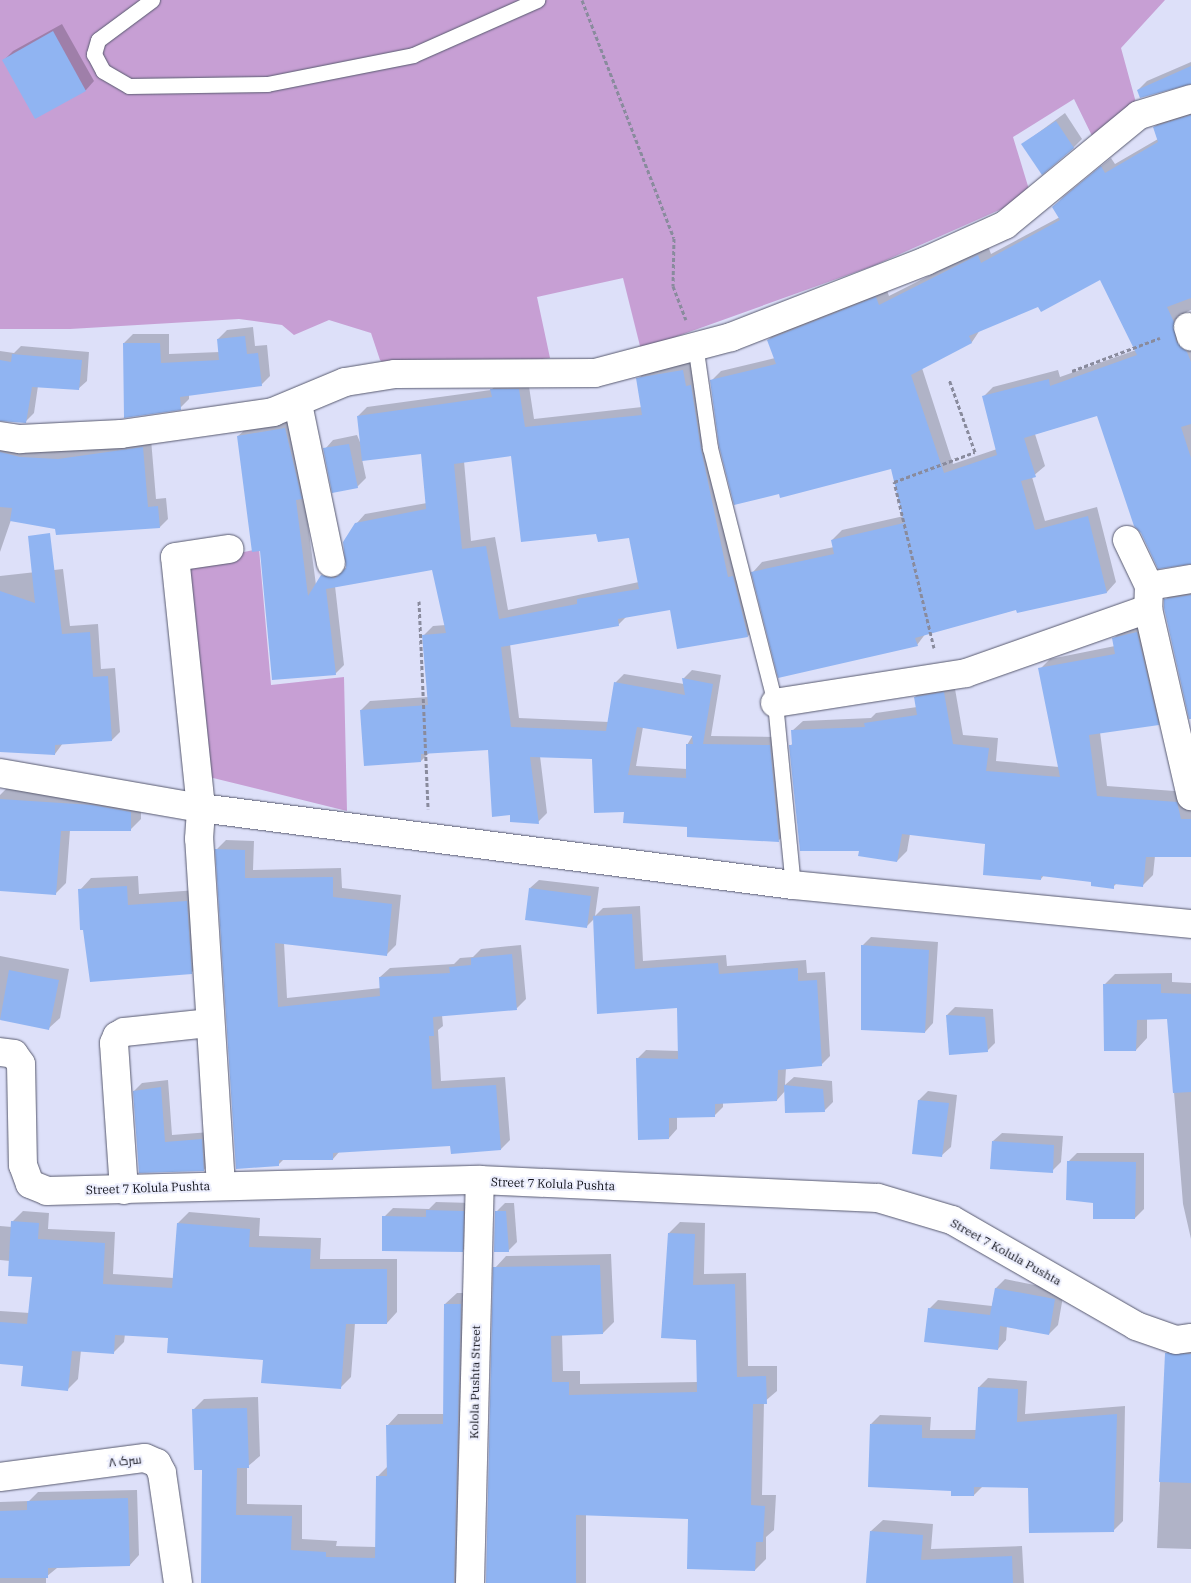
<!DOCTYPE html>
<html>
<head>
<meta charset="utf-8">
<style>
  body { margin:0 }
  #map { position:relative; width:1191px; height:1583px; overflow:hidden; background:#dde0f9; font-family:"IBM Plex Serif",Cairo,serif }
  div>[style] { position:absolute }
  .green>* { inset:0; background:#c79fd4 }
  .shadow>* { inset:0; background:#0003 }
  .building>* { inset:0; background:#90b4f2 }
  .path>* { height:3px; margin-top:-1.5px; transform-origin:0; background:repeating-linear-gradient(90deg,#898b9d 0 4px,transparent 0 6.5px) }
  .roads { filter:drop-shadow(0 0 1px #585a6f) drop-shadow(0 0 1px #585a6f) }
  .lane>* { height:15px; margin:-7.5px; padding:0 7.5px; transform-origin:7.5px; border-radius:7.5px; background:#fff }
  .street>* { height:28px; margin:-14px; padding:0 14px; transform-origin:14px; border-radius:14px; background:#fff }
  span { translate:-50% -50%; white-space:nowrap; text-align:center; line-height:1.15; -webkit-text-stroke:4px #eceefd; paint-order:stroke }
  .street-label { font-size:12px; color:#101119 }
</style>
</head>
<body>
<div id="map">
  <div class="green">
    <div style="clip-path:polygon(0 0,1165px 0,1121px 48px,1138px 110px,1096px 144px,1074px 99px,1013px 137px,1031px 196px,873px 266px,678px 336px,642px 354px,623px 278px,537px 297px,550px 358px,398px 378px,380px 360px,371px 333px,329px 320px,294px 335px,282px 325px,239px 319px,70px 329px,0 329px)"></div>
    <div style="clip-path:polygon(259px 549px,271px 685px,344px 677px,347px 811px,209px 777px,186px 564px)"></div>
  </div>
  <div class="shadow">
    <div style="clip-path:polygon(62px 24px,94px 81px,86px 90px,36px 117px,4px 60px,13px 51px)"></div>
    <div style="clip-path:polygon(1191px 62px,1191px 83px,1138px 90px,1147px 81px)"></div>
    <div style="clip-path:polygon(evenodd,1191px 109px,1191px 310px,1184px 313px,1182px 321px,1191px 339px,1191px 564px,1098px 415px,1035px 434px,1045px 466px,1032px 477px,1045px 521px,1097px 507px,1116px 582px,1107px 592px,1017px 608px,926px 633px,917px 645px,753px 572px,762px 562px,834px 547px,832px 540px,842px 530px,904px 516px,892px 467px,711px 381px,721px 371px,775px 358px,768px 340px,778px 330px,886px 288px,889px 296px,988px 246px,991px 254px,1060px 217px,1054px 207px,1063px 197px,1111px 158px,1115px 164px,1158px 139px,1154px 127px,1164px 118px,1191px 109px,1101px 278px,1136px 350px,1060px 377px,1058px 370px,993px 387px,983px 397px,997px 449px,953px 464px,922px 368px,972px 342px,980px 330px,1101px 278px)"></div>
    <div style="clip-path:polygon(1065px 113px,1082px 139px,1073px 148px,1023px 144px)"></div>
    <div style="clip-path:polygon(253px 327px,255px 346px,267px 345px,270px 376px,261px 385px,189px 394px,189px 399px,180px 408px,124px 343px,133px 334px,169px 334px,169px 354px,220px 352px,218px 339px,227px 330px)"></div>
    <div style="clip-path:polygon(21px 346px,89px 352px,87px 381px,78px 389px,38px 386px,34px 413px,25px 422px,0 420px,0 351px,14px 353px)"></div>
    <div style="clip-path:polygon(evenodd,692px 361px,757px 627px,748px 636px,678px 647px,671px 608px,627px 616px,618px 625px,510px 644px,519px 718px,609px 722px,615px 683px,624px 674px,684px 684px,683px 679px,692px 670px,721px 675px,711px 736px,778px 737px,788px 831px,779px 840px,689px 826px,625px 811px,594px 758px,540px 756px,547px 813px,538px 822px,511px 814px,489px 748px,430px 752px,421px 761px,361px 710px,370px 701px,428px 697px,424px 635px,433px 626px,446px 625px,433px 569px,335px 586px,344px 665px,335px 674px,261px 550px,238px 436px,248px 427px,294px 419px,316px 585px,332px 566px,347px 568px,356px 524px,365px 514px,427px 503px,423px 453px,362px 459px,366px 478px,357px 487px,325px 449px,333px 440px,357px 435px,362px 447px,358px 416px,367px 407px,491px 390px,501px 381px,528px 380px,534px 419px,642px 407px,638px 379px,647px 370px,692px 361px,513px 454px,630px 536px,639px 582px,508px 610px,495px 537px,471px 541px,464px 461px,513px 454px,692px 361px,643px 727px,693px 735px,687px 745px,687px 769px,636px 766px,643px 727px)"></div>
    <div style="clip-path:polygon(0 439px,29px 449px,67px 451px,151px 439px,156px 499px,166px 498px,168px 519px,160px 527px,57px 527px,11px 520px,0 552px)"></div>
    <div style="clip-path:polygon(63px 569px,70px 626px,98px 624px,101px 669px,115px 668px,120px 732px,112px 740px,63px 743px,55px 754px,0 751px,0 576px)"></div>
    <div style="clip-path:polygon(1191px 586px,1191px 717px,1165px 600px,1175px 590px)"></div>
    <div style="clip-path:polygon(1147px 623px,1168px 714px,1158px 724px,1100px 732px,1107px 786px,1188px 792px,1191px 796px,1191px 856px,1155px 856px,1153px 875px,1143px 885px,1117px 883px,1113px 887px,1093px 881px,1044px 875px,1041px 879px,987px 843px,910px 834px,907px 851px,897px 861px,860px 850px,790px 746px,793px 743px,792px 731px,803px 721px,871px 718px,876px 713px,917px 707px,915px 697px,925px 687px,954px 683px,963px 735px,998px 738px,996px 761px,1059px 767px,1040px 669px,1050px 659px,1115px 646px,1114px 638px,1124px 628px)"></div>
    <div style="clip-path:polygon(6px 789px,104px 795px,141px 801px,141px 819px,130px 830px,70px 830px,66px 883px,55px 894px,0 889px,0 795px)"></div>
    <div style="clip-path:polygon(226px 840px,254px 841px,253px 870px,341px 868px,342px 888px,401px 895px,396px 945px,386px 955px,284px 943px,287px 998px,381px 988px,380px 977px,390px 968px,454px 964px,460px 958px,473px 957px,481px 949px,521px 945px,526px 999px,517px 1008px,442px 1015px,443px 1026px,438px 1030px,441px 1081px,505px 1077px,510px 1140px,501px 1149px,451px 1145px,340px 1151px,333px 1159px,284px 1159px,278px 1165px,217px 849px)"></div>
    <div style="clip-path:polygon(138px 876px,139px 894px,198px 890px,203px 961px,191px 973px,80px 890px,91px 878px)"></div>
    <div style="clip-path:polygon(539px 880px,599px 887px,595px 916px,603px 908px,640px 906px,643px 961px,726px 955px,727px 966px,806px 960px,807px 973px,825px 972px,830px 1056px,821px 1065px,786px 1068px,785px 1085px,794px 1077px,832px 1081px,833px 1102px,824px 1111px,785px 1091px,777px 1100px,723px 1102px,723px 1107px,715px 1115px,677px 1116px,677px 1129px,669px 1138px,637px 1059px,646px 1050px,679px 1051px,678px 1006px,599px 1013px,594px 919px,586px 927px,530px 888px)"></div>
    <div style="clip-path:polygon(871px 937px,938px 942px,933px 1023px,925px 1032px,862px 946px)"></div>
    <div style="clip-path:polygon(0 956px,69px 969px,60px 1018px,49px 1028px,0 1019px)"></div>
    <div style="clip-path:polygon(1172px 973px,1172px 982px,1191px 983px,1191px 1239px,1183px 1204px,1168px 1018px,1147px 1018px,1147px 1038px,1136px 1050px,1104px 985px,1115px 974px)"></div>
    <div style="clip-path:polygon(955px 1007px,993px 1009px,995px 1043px,987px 1051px,950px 1054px,947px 1015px)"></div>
    <div style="clip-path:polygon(168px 1080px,172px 1135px,210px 1132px,212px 1162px,204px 1170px,140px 1172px,134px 1091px,142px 1083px)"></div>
    <div style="clip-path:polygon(928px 1091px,957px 1095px,951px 1147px,942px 1155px,919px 1100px)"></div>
    <div style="clip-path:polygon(1002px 1133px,1063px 1136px,1061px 1162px,1052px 1171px,993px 1141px)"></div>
    <div style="clip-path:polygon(1077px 1153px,1144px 1153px,1144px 1209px,1135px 1218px,1095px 1202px,1068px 1162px)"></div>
    <div style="clip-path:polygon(436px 1202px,472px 1203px,471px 1242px,462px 1251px,384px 1217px,393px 1208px,429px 1209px)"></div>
    <div style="clip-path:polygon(505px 1203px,514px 1203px,517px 1242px,508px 1251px,496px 1212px)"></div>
    <div style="clip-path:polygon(23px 1211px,49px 1213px,48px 1229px,115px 1232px,113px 1274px,174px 1278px,178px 1223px,189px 1212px,260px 1218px,259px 1236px,321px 1238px,320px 1259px,397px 1259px,397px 1312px,387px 1323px,355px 1323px,351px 1377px,340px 1388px,264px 1359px,169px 1337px,125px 1334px,124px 1342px,114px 1352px,81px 1350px,78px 1379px,67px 1390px,24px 1364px,0 1363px,0 1311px,30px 1313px,34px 1276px,10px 1261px,0 1260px,0 1226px,12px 1227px,12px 1222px)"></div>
    <div style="clip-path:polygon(680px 1222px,705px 1223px,704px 1274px,746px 1273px,748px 1366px,777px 1366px,777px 1391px,764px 1402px,762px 1495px,776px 1495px,774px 1530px,766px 1537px,766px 1559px,755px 1570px,689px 1518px,586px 1514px,586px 1583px,487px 1583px,495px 1268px,506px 1256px,611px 1254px,614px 1322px,603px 1333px,562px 1334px,563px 1371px,580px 1371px,580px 1384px,698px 1382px,697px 1339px,669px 1233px)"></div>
    <div style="clip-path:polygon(1005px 1279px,1064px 1291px,1058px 1325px,1049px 1334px,1007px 1326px,1006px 1340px,998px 1349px,929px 1309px,938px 1300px,992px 1306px,996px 1288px)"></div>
    <div style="clip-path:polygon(457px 1293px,472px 1293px,471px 1583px,202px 1583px,203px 1468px,193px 1410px,204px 1399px,258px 1397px,260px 1456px,247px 1467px,247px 1504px,302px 1505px,302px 1539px,337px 1541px,336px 1546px,376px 1547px,377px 1477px,388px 1466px,387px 1426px,398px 1414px,444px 1414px,445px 1304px)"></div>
    <div style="clip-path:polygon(1175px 1344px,1191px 1347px,1191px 1549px,1157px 1548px,1166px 1353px)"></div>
    <div style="clip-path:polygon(988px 1378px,1027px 1381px,1025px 1414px,1125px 1406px,1123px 1521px,1114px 1530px,1029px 1487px,983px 1486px,974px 1495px,952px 1490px,871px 1424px,880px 1415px,931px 1417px,930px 1430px,977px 1430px,979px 1387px)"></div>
    <div style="clip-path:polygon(137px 1490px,139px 1555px,130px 1565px,57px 1568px,46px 1577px,46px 1583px,0 1583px,0 1502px,29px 1501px,38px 1492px)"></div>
    <div style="clip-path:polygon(883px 1520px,933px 1524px,931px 1549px,1022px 1546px,1024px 1583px,868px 1583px,871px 1531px)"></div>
  </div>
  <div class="building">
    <div style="clip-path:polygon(53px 31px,86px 91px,35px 119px,2px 60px)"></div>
    <div style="clip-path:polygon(1191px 66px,1191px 84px,1140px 98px,1137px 90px)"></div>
    <div style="clip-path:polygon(evenodd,1191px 115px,1191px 298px,1167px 307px,1174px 322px,1176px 341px,1187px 352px,1191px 362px,1191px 424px,1181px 427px,1191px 458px,1191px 564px,1158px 569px,1141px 533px,1134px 526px,1097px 416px,1024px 438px,1036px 477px,1021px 481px,1035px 530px,1088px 516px,1107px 593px,1017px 613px,1016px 610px,915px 638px,918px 646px,778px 678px,751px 572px,834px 554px,831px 540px,904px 523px,891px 469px,780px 498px,779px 494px,734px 505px,719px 446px,710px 380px,776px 364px,767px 340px,876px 297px,879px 305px,978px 255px,981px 263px,1060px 220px,1052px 207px,1101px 166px,1105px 173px,1158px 142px,1153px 127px,1191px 115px,1100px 280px,1137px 355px,1050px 386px,1049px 379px,982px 396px,997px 455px,944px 473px,911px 375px,972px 343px,969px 336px,1038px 307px,1041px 312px,1100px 280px)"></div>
    <div style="clip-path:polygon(1056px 121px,1074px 148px,1042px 175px,1021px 144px)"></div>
    <div style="clip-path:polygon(245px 336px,247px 354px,258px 353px,262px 386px,180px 397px,181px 410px,124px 418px,123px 343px,160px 343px,161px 363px,219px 360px,217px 339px)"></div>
    <div style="clip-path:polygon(12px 354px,82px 360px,79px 390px,32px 387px,26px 423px,0 421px,0 360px,11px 362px)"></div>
    <div style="clip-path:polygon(evenodd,683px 370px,686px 386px,691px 385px,701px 449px,728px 577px,733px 576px,748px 637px,677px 649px,670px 610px,618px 619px,619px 626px,501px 647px,511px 727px,606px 731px,614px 682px,685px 695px,682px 678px,713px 684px,703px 744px,770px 745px,779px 842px,687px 837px,687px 827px,623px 823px,624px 812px,594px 813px,592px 759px,530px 757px,539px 824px,510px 822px,510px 815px,492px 817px,488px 750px,421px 754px,421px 762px,364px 766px,360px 710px,428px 705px,422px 635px,446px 633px,432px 570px,326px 589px,336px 675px,272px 680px,260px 551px,252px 552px,237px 436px,285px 428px,302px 499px,296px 500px,308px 596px,321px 575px,335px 578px,346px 568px,343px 542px,355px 523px,426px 509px,421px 454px,362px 461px,357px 416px,492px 397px,490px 389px,519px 389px,525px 427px,642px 415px,636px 378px,683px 370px,511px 456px,521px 542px,596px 534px,598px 542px,629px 538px,639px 589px,577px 599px,577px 604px,499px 619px,486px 546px,462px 549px,454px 464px,511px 456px,683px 370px,637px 727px,692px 736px,693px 744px,686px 744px,686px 778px,628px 775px,637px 727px)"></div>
    <div style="clip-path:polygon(349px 444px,358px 488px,332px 493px,323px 448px)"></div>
    <div style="clip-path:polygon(143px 447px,148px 507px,158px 506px,160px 528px,56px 535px,55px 529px,10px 521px,12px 508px,0 507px,0 452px,20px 457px,58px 459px)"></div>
    <div style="clip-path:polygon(50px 533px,62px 634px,90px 632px,93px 677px,108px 676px,112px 741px,55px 745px,55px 755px,0 752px,0 591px,35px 603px,28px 536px)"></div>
    <div style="clip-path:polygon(1191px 595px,1191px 719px,1189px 719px,1164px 608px,1164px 599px)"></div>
    <div style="clip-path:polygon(1137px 632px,1159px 725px,1089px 735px,1097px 796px,1177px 802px,1181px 819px,1191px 819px,1191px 857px,1146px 857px,1143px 887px,1114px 884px,1114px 889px,1091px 886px,1091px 882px,1041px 876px,1041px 880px,983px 875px,985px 844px,902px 834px,897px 862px,858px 856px,859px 851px,800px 851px,789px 745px,792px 745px,791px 730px,865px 727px,864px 723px,917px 715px,914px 697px,944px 692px,953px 744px,989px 748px,986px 771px,1060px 777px,1038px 668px,1115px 654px,1112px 638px)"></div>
    <div style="clip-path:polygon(0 799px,92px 805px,131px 812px,131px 831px,61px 831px,56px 895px,0 891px)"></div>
    <div style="clip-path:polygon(215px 849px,245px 850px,245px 878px,333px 877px,333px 897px,392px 904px,387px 956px,275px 943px,278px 1007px,380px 996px,379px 977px,450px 973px,449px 967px,471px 965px,471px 958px,512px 954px,517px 1010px,433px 1017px,434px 1036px,429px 1036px,432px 1089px,496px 1085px,501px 1150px,451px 1154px,450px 1146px,333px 1153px,333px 1160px,279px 1160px,279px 1166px,236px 1169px)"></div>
    <div style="clip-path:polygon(127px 886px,128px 905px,187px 901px,192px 974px,90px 982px,83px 930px,80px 930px,78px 889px)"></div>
    <div style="clip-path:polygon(529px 888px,591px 896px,587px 928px,525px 920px)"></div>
    <div style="clip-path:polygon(632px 914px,635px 969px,718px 963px,719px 974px,798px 968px,798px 981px,817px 980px,822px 1066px,778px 1070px,777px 1101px,715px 1104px,715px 1117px,669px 1118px,669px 1139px,638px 1140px,636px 1058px,678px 1059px,677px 1008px,597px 1014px,593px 916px)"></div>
    <div style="clip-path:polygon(861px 945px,929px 950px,925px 1033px,861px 1030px)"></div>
    <div style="clip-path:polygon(9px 970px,59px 980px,49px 1030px,0 1020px)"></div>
    <div style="clip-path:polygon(1103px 984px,1161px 984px,1161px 993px,1191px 994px,1191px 1092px,1173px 1093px,1167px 1019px,1137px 1020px,1136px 1051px,1104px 1051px)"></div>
    <div style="clip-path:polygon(946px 1015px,985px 1017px,988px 1052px,949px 1055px)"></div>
    <div style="clip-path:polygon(784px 1085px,823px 1089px,825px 1112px,785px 1113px)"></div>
    <div style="clip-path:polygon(161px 1087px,165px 1142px,202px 1139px,204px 1171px,139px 1173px,133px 1091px)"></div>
    <div style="clip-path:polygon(918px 1100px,949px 1103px,942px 1157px,912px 1154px)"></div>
    <div style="clip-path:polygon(992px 1141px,1054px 1145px,1053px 1173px,990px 1169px)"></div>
    <div style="clip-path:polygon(1067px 1161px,1136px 1162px,1135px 1219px,1093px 1219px,1093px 1203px,1066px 1200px)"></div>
    <div style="clip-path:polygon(426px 1210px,464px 1211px,463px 1252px,382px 1251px,382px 1216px,426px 1217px)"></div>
    <div style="clip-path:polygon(495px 1211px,506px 1211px,509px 1252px,494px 1252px)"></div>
    <div style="clip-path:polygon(11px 1221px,39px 1223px,38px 1239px,105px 1243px,103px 1284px,172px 1288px,177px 1223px,250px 1229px,249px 1247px,311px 1249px,310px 1269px,387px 1269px,387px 1324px,346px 1324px,341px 1389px,261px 1383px,263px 1360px,167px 1353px,168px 1338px,115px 1335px,114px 1354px,72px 1351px,68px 1391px,21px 1386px,23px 1366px,0 1364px,0 1322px,27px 1324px,32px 1277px,8px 1276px)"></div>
    <div style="clip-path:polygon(668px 1233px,695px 1234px,693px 1285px,735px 1284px,737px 1377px,766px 1376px,767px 1404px,753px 1404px,751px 1505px,765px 1506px,763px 1542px,756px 1542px,755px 1571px,687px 1569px,688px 1519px,576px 1515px,576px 1583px,486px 1583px,493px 1267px,600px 1265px,603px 1334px,551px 1336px,552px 1382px,569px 1382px,569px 1395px,697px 1392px,696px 1340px,661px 1338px)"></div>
    <div style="clip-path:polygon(995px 1288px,1055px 1299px,1049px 1335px,1000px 1326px,998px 1350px,924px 1342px,928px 1308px,990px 1315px)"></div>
    <div style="clip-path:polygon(444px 1304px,461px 1304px,454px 1583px,201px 1583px,202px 1470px,194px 1470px,192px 1409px,247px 1408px,249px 1468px,237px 1468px,236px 1515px,292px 1516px,291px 1550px,326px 1552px,326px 1557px,375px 1558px,376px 1476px,387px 1476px,386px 1425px,443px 1424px)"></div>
    <div style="clip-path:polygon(1165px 1353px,1191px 1354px,1191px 1483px,1159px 1482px)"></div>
    <div style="clip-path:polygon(978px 1387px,1018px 1389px,1017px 1422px,1117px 1414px,1114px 1532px,1029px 1533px,1028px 1488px,974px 1487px,974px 1496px,951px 1496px,951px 1491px,868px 1487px,870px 1424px,922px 1425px,922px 1438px,975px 1439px)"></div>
    <div style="clip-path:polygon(128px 1498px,130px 1566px,48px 1568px,48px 1578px,0 1578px,0 1511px,27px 1510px,27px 1501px)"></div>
    <div style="clip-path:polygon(870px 1531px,923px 1535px,921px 1560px,1012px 1556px,1013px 1583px,866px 1583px)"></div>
  </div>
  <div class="path">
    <div style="left:582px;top:0;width:255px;rotate:68.9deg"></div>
    <div style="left:674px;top:238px;width:48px;rotate:91.2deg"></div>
    <div style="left:673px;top:286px;width:36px;rotate:69deg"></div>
    <div style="left:1072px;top:371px;width:94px;rotate:-20.6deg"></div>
    <div style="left:419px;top:601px;width:208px;rotate:87.5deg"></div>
    <div style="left:934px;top:648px;width:171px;rotate:-103.5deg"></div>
    <div style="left:894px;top:482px;width:86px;rotate:-20.3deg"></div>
    <div style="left:975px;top:452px;width:77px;rotate:-109.6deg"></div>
  </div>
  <div class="roads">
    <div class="lane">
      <div style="left:152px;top:0;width:67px;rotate:143.5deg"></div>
      <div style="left:98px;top:40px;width:15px;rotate:106deg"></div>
      <div style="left:94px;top:54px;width:19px;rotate:62deg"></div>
      <div style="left:103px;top:71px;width:30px;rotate:30deg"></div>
      <div style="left:129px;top:86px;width:138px;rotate:-0.8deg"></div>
      <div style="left:267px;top:84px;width:149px;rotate:-11.2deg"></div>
      <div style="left:413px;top:55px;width:136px;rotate:-23.9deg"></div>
      <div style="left:695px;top:344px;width:105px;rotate:81.8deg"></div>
      <div style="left:710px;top:448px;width:263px;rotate:75.7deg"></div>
      <div style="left:775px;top:703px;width:183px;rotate:84.4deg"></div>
    </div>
    <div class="street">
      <div style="left:1188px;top:327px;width:10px;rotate:73deg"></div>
      <div style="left:298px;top:404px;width:162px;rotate:78.3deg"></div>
      <div style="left:0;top:436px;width:20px;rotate:9deg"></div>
      <div style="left:20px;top:439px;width:101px;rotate:-2.8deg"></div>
      <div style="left:121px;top:434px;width:154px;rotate:-8.2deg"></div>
      <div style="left:273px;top:412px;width:78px;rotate:-22.6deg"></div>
      <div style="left:345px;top:382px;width:51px;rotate:-9.1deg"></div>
      <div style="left:395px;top:374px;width:200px;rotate:-0.3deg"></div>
      <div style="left:595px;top:373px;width:141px;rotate:-14.8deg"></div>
      <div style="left:731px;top:337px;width:209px;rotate:-21.3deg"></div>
      <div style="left:926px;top:261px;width:87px;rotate:-24.5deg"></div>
      <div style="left:1005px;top:225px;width:173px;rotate:-39.4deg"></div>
      <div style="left:1139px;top:115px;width:54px;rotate:-17.1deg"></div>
      <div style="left:1127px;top:540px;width:51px;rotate:64.4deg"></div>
      <div style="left:1149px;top:586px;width:23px;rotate:92deg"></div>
      <div style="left:1148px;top:609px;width:192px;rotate:77.1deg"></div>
      <div style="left:1149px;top:586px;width:43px;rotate:-9.5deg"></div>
      <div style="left:775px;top:703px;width:193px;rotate:-8.9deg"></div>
      <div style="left:966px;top:673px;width:193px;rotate:-19.4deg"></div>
      <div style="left:0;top:773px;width:204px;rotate:9.9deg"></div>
      <div style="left:201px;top:808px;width:597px;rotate:7.41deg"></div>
      <div style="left:793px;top:885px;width:400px;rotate:5.6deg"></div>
      <div style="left:0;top:1052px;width:14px;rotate:8deg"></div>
      <div style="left:14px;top:1054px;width:12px;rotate:55deg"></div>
      <div style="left:21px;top:1064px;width:101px;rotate:88.9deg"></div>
      <div style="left:23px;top:1165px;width:20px;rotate:70deg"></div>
      <div style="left:30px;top:1184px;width:18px;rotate:22deg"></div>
      <div style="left:47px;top:1191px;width:433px;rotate:-1.5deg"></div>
      <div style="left:480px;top:1180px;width:398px;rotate:2.6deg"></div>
      <div style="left:878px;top:1198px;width:77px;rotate:16.6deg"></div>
      <div style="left:952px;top:1220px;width:212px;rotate:29.9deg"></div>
      <div style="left:1136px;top:1326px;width:42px;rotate:19.3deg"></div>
      <div style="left:1176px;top:1340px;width:15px;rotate:-8deg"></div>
      <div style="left:221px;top:1186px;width:348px;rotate:-93.6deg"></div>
      <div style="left:199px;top:839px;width:31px;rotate:-86deg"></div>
      <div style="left:201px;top:808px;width:252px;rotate:-95.9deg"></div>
      <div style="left:175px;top:557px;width:55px;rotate:-8.4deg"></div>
      <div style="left:124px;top:1190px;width:147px;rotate:-93.9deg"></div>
      <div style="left:114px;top:1043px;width:8px;rotate:-67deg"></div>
      <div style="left:117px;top:1036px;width:8px;rotate:-30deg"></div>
      <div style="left:124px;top:1032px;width:85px;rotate:-6deg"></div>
      <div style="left:0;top:1477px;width:146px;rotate:-7.5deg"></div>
      <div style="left:145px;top:1458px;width:13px;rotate:23deg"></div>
      <div style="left:157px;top:1463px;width:11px;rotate:63deg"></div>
      <div style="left:162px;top:1473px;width:111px;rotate:81.7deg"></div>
      <div style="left:470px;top:1583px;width:403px;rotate:-88.6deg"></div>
    </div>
  </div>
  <div class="street-label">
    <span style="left:553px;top:1184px;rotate:2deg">Street 7 Kolula Pushta</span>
    <span style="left:148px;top:1188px;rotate:-2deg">Street 7 Kolula Pushta</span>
    <span style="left:1006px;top:1252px;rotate:29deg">Street 7 Kolula Pushta</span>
    <span style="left:475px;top:1382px;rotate:-89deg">Kolola Pushta Street</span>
    <span style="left:125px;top:1461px;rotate:-6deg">سرک ۸</span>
  </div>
</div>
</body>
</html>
